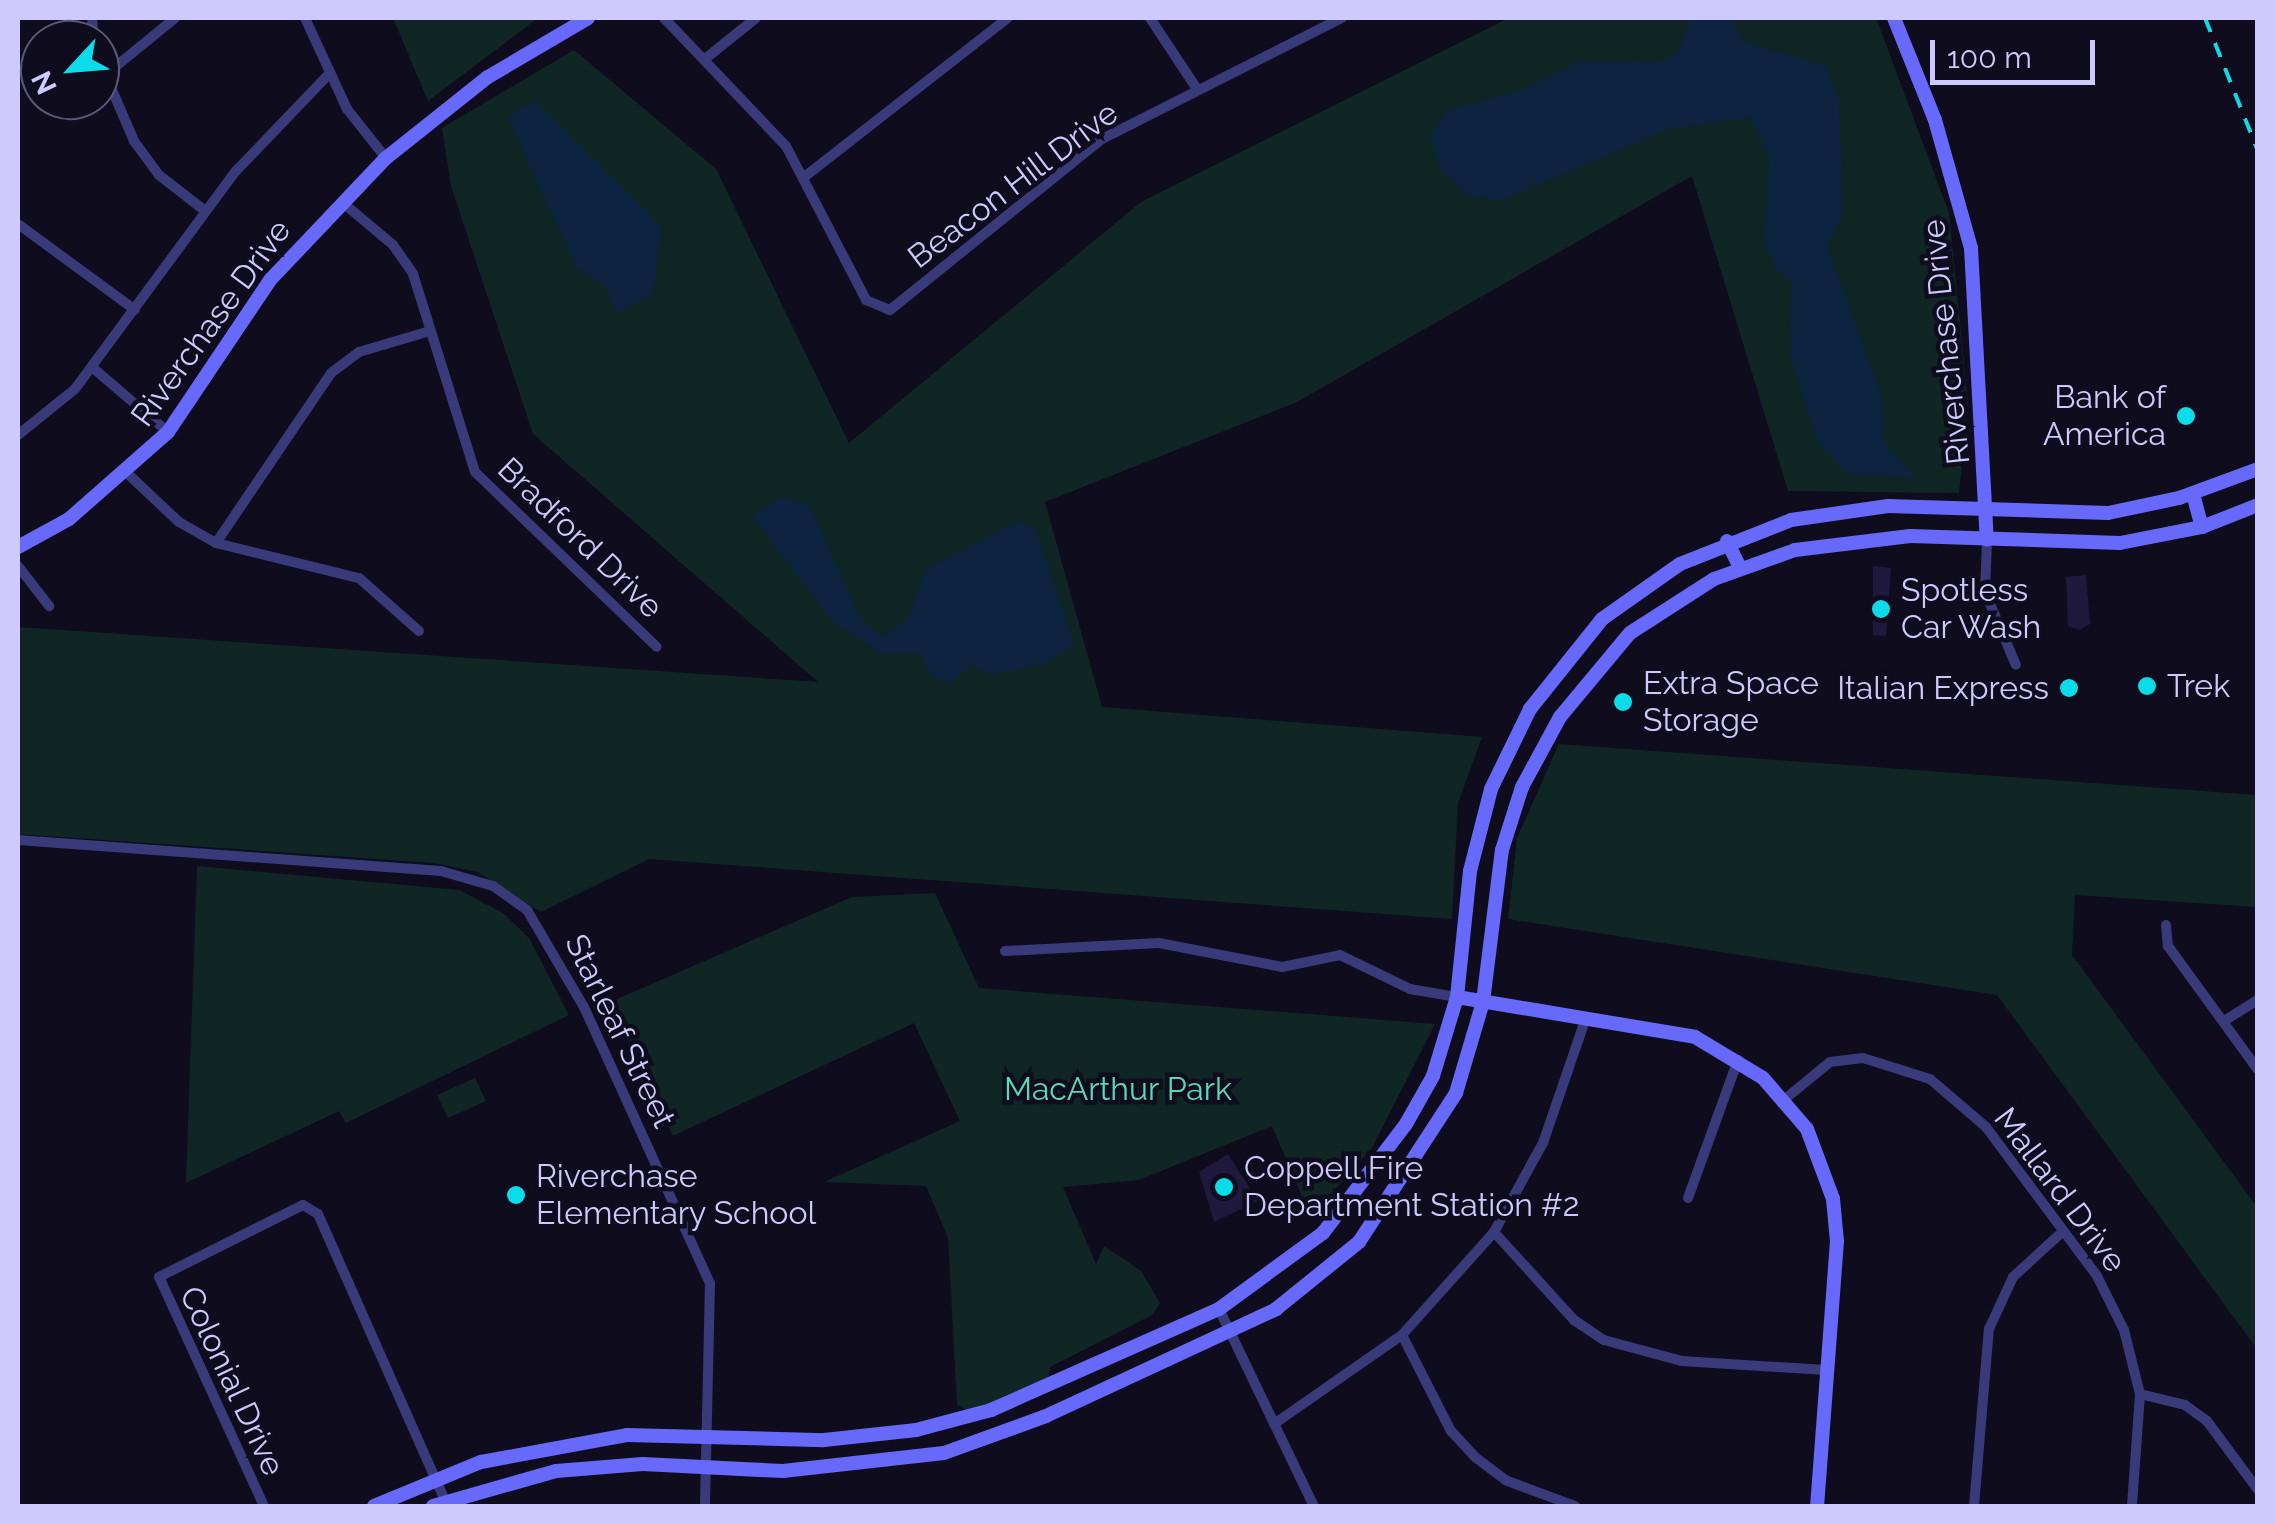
<!DOCTYPE html>
<html>
<head>
<meta charset="utf-8">
<style>
  body { margin:0 }
  #map { position:relative; width:2275px; height:1524px; overflow:hidden; background:#0e0c1d; font-family:Raleway,sans-serif }
  div>[style] { position:absolute }
  .green>* { inset:0; background:#102625 }
  .water>* { inset:0; background:#0d2340 }
  .building>* { inset:0; background:#1f193d }
  .street>* { height:10px; margin:-5px; padding:0 5px; transform-origin:5px; border-radius:5px; background:#393a7a }
  .secondary>* { height:14px; margin:-7px; padding:0 7px; transform-origin:7px; border-radius:7px; background:#6669f9 }
  .rail>* { height:4px; margin-top:-2px; transform-origin:0; background:repeating-linear-gradient(90deg,#0adde9 0 15px,transparent 0 27px) }
  .dots>* { width:28px; height:28px; translate:-50% -50%; box-sizing:border-box; border:5px solid #0e0c1d; border-radius:50% }
  span { translate:-50% -50%; white-space:nowrap; text-align:center; line-height:1.15; -webkit-text-stroke:9px #0e0c1d; paint-order:stroke }
  .street-label { font-size:32px; color:#cecafd }
  .poi-label { font-size:32px; color:#cecafd }
  .right { translate:-100% -50%; text-align:right }
  .left { translate:0 -50%; text-align:left }
  .park-label { font-size:32px; color:#5bd9b3 }
  .frame { position:absolute; inset:0; border:20px solid #cecafd; pointer-events:none }
  .north { position:absolute; left:20px; top:20px; width:100px; height:100px; box-sizing:border-box; background:#0e0c1d; border:2px solid #5b5877; border-radius:50%; rotate:244deg; font-size:28px; font-weight:700; line-height:40px; text-align:center; color:#cecafd }
  .north::after { content:''; display:block; margin:auto; width:35px; height:45px; background:#0adde9; clip-path:polygon(50% 0,100% 100%,50% 72%,0 100%) }
  .scale { position:absolute; left:1930px; top:40px; width:165px; height:45px; box-sizing:border-box; border:5px solid #cecafd; border-top:0; padding-left:12px; font-size:30px; line-height:35px; white-space:nowrap; color:#cecafd; -webkit-text-stroke:8px #0e0c1d; paint-order:stroke }
</style>
</head>
<body>
<div id="map">
  <div class="green">
    <div style="clip-path:polygon(393px 18px,538px 18px,428px 101px)"></div>
    <div style="clip-path:polygon(1509px 18px,1876px 18px,1949px 213px,1968px 403px,1959px 493px,1788px 491px,1692px 176px,1297px 402px,1045px 502px,1102px 707px,1482px 737px,1458px 803px,1452px 919px,649px 859px,541px 912px,478px 872px,434px 863px,18px 834px,18px 627px,818px 682px,533px 434px,451px 186px,442px 128px,574px 50px,716px 169px,849px 443px,1141px 202px)"></div>
    <div style="clip-path:polygon(1559px 744px,2257px 795px,2257px 907px,2075px 895px,2072px 955px,2257px 1207px,2257px 1349px,1997px 995px,1508px 919px,1517px 838px)"></div>
    <div style="clip-path:polygon(197px 866px,459px 890px,503px 913px,529px 938px,569px 1015px,346px 1123px,339px 1111px,186px 1183px)"></div>
    <div style="clip-path:polygon(935px 893px,979px 988px,1435px 1024px,1372px 1148px,1311px 1217px,1272px 1126px,1139px 1180px,1063px 1187px,1096px 1264px,1104px 1246px,1141px 1271px,1160px 1303px,1152px 1315px,1050px 1367px,1049px 1377px,970px 1412px,957px 1405px,948px 1238px,926px 1186px,824px 1182px,960px 1121px,914px 1023px,673px 1136px,610px 1002px,852px 897px)"></div>
    <div style="clip-path:polygon(475px 1078px,486px 1101px,448px 1118px,437px 1095px)"></div>
  </div>
  <div class="water">
    <div style="clip-path:polygon(1691px 18px,1731px 18px,1742px 41px,1826px 66px,1839px 101px,1843px 215px,1827px 245px,1882px 398px,1883px 442px,1916px 477px,1848px 474px,1817px 441px,1790px 354px,1792px 281px,1776px 269px,1764px 241px,1769px 157px,1750px 117px,1666px 130px,1501px 200px,1468px 196px,1440px 169px,1430px 136px,1447px 111px,1522px 90px,1580px 61px,1662px 62px,1679px 51px)"></div>
    <div style="clip-path:polygon(535px 101px,662px 227px,652px 294px,617px 314px,606px 287px,576px 267px,508px 117px)"></div>
    <div style="clip-path:polygon(781px 498px,808px 503px,861px 620px,883px 637px,909px 618px,925px 570px,1015px 523px,1034px 526px,1074px 644px,1047px 663px,992px 675px,972px 665px,951px 682px,932px 677px,920px 653px,881px 653px,832px 621px,752px 516px)"></div>
  </div>
  <div class="building">
    <div style="clip-path:polygon(1873px 566px,1891px 568px,1886px 636px,1873px 635px)"></div>
    <div style="clip-path:polygon(2086px 575px,2090px 624px,2080px 630px,2068px 626px,2066px 577px)"></div>
    <div style="clip-path:polygon(1228px 1154px,1258px 1201px,1214px 1222px,1199px 1172px)"></div>
  </div>
  <div class="street">
    <div style="left:92px;top:18px;width:22px;rotate:85deg"></div>
    <div style="left:305px;top:18px;width:100px;rotate:65.2deg"></div>
    <div style="left:347px;top:109px;width:63px;rotate:51.5deg"></div>
    <div style="left:664px;top:18px;width:177px;rotate:46.4deg"></div>
    <div style="left:786px;top:146px;width:174px;rotate:62.5deg"></div>
    <div style="left:866px;top:300px;width:26px;rotate:23deg"></div>
    <div style="left:890px;top:310px;width:272px;rotate:-38.9deg"></div>
    <div style="left:1102px;top:139px;width:269px;rotate:-26.8deg"></div>
    <div style="left:1150px;top:18px;width:85px;rotate:56.5deg"></div>
    <div style="left:705px;top:59px;width:65px;rotate:-38.8deg"></div>
    <div style="left:100px;top:62px;width:86px;rotate:66.7deg"></div>
    <div style="left:134px;top:141px;width:42px;rotate:53.7deg"></div>
    <div style="left:159px;top:175px;width:57px;rotate:37.9deg"></div>
    <div style="left:104px;top:76px;width:92px;rotate:-39.2deg"></div>
    <div style="left:803px;top:178px;width:260px;rotate:-38deg"></div>
    <div style="left:342px;top:202px;width:67px;rotate:40.1deg"></div>
    <div style="left:393px;top:245px;width:35px;rotate:55deg"></div>
    <div style="left:413px;top:274px;width:207px;rotate:72.6deg"></div>
    <div style="left:475px;top:472px;width:252px;rotate:43.9deg"></div>
    <div style="left:18px;top:224px;width:145px;rotate:36.3deg"></div>
    <div style="left:93px;top:368px;width:99px;rotate:40.5deg"></div>
    <div style="left:18px;top:435px;width:73px;rotate:-38.9deg"></div>
    <div style="left:75px;top:389px;width:271px;rotate:-53.6deg"></div>
    <div style="left:236px;top:171px;width:134px;rotate:-46.2deg"></div>
    <div style="left:128px;top:474px;width:70px;rotate:43.3deg"></div>
    <div style="left:179px;top:522px;width:43px;rotate:29.6deg"></div>
    <div style="left:216px;top:543px;width:147px;rotate:13.8deg"></div>
    <div style="left:359px;top:578px;width:80px;rotate:41.5deg"></div>
    <div style="left:1987px;top:540px;width:52px;rotate:92.2deg"></div>
    <div style="left:1985px;top:592px;width:79px;rotate:67deg"></div>
    <div style="left:216px;top:543px;width:205px;rotate:-55.9deg"></div>
    <div style="left:331px;top:373px;width:35px;rotate:-37deg"></div>
    <div style="left:359px;top:352px;width:74px;rotate:-16.5deg"></div>
    <div style="left:18px;top:566px;width:51px;rotate:52.2deg"></div>
    <div style="left:18px;top:840px;width:424px;rotate:4.2deg"></div>
    <div style="left:441px;top:871px;width:54px;rotate:16.1deg"></div>
    <div style="left:493px;top:886px;width:42px;rotate:35.2deg"></div>
    <div style="left:527px;top:910px;width:113px;rotate:59.6deg"></div>
    <div style="left:584px;top:1007px;width:303px;rotate:65.5deg"></div>
    <div style="left:710px;top:1283px;width:223px;rotate:91.3deg"></div>
    <div style="left:2166px;top:925px;width:21px;rotate:85deg"></div>
    <div style="left:2168px;top:946px;width:153px;rotate:54deg"></div>
    <div style="left:1005px;top:951px;width:154px;rotate:-3deg"></div>
    <div style="left:1159px;top:943px;width:125px;rotate:11deg"></div>
    <div style="left:1282px;top:967px;width:59px;rotate:-11.7deg"></div>
    <div style="left:1340px;top:955px;width:78px;rotate:25.9deg"></div>
    <div style="left:1410px;top:989px;width:48px;rotate:9.7deg"></div>
    <div style="left:2224px;top:1021px;width:40px;rotate:-32deg"></div>
    <div style="left:1785px;top:1099px;width:58px;rotate:-39.4deg"></div>
    <div style="left:1830px;top:1062px;width:33px;rotate:-7deg"></div>
    <div style="left:1863px;top:1058px;width:70px;rotate:17.4deg"></div>
    <div style="left:1930px;top:1079px;width:74px;rotate:40.6deg"></div>
    <div style="left:1986px;top:1127px;width:186px;rotate:53.3deg"></div>
    <div style="left:2097px;top:1276px;width:60px;rotate:63.4deg"></div>
    <div style="left:2124px;top:1330px;width:66px;rotate:76deg"></div>
    <div style="left:2140px;top:1394px;width:112px;rotate:94.1deg"></div>
    <div style="left:1688px;top:1198px;width:147px;rotate:-70.1deg"></div>
    <div style="left:1494px;top:1232px;width:119px;rotate:47.7deg"></div>
    <div style="left:1574px;top:1320px;width:36px;rotate:34deg"></div>
    <div style="left:1604px;top:1340px;width:81px;rotate:15.1deg"></div>
    <div style="left:1682px;top:1361px;width:145px;rotate:3.6deg"></div>
    <div style="left:1219px;top:1309px;width:219px;rotate:64.3deg"></div>
    <div style="left:1402px;top:1335px;width:108px;rotate:63deg"></div>
    <div style="left:1451px;top:1431px;width:35px;rotate:47deg"></div>
    <div style="left:1475px;top:1457px;width:38px;rotate:37deg"></div>
    <div style="left:1505px;top:1480px;width:75px;rotate:20.4deg"></div>
    <div style="left:2140px;top:1394px;width:46px;rotate:13.7deg"></div>
    <div style="left:2185px;top:1405px;width:27px;rotate:36deg"></div>
    <div style="left:2207px;top:1421px;width:86px;rotate:53.5deg"></div>
    <div style="left:1274px;top:1424px;width:156px;rotate:-34.8deg"></div>
    <div style="left:1402px;top:1335px;width:138px;rotate:-48.2deg"></div>
    <div style="left:1494px;top:1232px;width:102px;rotate:-61.2deg"></div>
    <div style="left:1543px;top:1143px;width:130px;rotate:-71.1deg"></div>
    <div style="left:264px;top:1506px;width:252px;rotate:-114.6deg"></div>
    <div style="left:159px;top:1277px;width:161px;rotate:-26.6deg"></div>
    <div style="left:303px;top:1205px;width:17px;rotate:31deg"></div>
    <div style="left:318px;top:1214px;width:314px;rotate:66.1deg"></div>
    <div style="left:1974px;top:1506px;width:178px;rotate:-85.2deg"></div>
    <div style="left:1989px;top:1329px;width:57px;rotate:-65.2deg"></div>
    <div style="left:2013px;top:1277px;width:65px;rotate:-42.5deg"></div>
  </div>
  <div class="secondary">
    <div style="left:1894px;top:18px;width:110px;rotate:68.1deg"></div>
    <div style="left:1935px;top:120px;width:133px;rotate:74.3deg"></div>
    <div style="left:1971px;top:248px;width:292px;rotate:86.9deg"></div>
    <div style="left:2193px;top:494px;width:34px;rotate:75deg"></div>
    <div style="left:1727px;top:541px;width:30px;rotate:64deg"></div>
    <div style="left:18px;top:547px;width:58px;rotate:-28.8deg"></div>
    <div style="left:69px;top:519px;width:132px;rotate:-41.3deg"></div>
    <div style="left:168px;top:432px;width:184px;rotate:-56.1deg"></div>
    <div style="left:271px;top:279px;width:167px;rotate:-46.5deg"></div>
    <div style="left:386px;top:158px;width:130px;rotate:-38.5deg"></div>
    <div style="left:488px;top:77px;width:116px;rotate:-30.5deg"></div>
    <div style="left:1457px;top:997px;width:241px;rotate:9.5deg"></div>
    <div style="left:1695px;top:1037px;width:79px;rotate:31.1deg"></div>
    <div style="left:1763px;top:1078px;width:67px;rotate:49.2deg"></div>
    <div style="left:1807px;top:1129px;width:75px;rotate:69.6deg"></div>
    <div style="left:1833px;top:1199px;width:42px;rotate:84.6deg"></div>
    <div style="left:1837px;top:1241px;width:266px;rotate:94.3deg"></div>
    <div style="left:374px;top:1506px;width:116px;rotate:-22.4deg"></div>
    <div style="left:481px;top:1462px;width:148px;rotate:-10.5deg"></div>
    <div style="left:627px;top:1435px;width:197px;rotate:1.5deg"></div>
    <div style="left:824px;top:1440px;width:93px;rotate:-6.2deg"></div>
    <div style="left:916px;top:1430px;width:78px;rotate:-14.9deg"></div>
    <div style="left:991px;top:1410px;width:249px;rotate:-23.9deg"></div>
    <div style="left:1219px;top:1309px;width:129px;rotate:-36.2deg"></div>
    <div style="left:1323px;top:1233px;width:137px;rotate:-52.7deg"></div>
    <div style="left:1406px;top:1124px;width:55px;rotate:-60.6deg"></div>
    <div style="left:1433px;top:1076px;width:83px;rotate:-73.1deg"></div>
    <div style="left:1457px;top:997px;width:127px;rotate:-84.1deg"></div>
    <div style="left:1470px;top:871px;width:85px;rotate:-75.6deg"></div>
    <div style="left:1491px;top:789px;width:89px;rotate:-64deg"></div>
    <div style="left:1530px;top:709px;width:115px;rotate:-51.3deg"></div>
    <div style="left:1602px;top:619px;width:95px;rotate:-35.2deg"></div>
    <div style="left:1680px;top:564px;width:119px;rotate:-21.6deg"></div>
    <div style="left:1791px;top:520px;width:98px;rotate:-8.2deg"></div>
    <div style="left:1888px;top:506px;width:220px;rotate:1.8deg"></div>
    <div style="left:2108px;top:513px;width:73px;rotate:-11.9deg"></div>
    <div style="left:2179px;top:498px;width:84px;rotate:-20.2deg"></div>
    <div style="left:433px;top:1506px;width:128px;rotate:-15.9deg"></div>
    <div style="left:556px;top:1471px;width:87px;rotate:-4.6deg"></div>
    <div style="left:643px;top:1464px;width:140px;rotate:2.9deg"></div>
    <div style="left:783px;top:1471px;width:162px;rotate:-6.4deg"></div>
    <div style="left:944px;top:1453px;width:109px;rotate:-19.9deg"></div>
    <div style="left:1046px;top:1416px;width:254px;rotate:-24.9deg"></div>
    <div style="left:1276px;top:1309px;width:107px;rotate:-38.9deg"></div>
    <div style="left:1359px;top:1242px;width:178px;rotate:-56.9deg"></div>
    <div style="left:1456px;top:1093px;width:95px;rotate:-73.5deg"></div>
    <div style="left:1483px;top:1002px;width:153px;rotate:-82.9deg"></div>
    <div style="left:1502px;top:850px;width:66px;rotate:-72.4deg"></div>
    <div style="left:1522px;top:787px;width:80px;rotate:-61.5deg"></div>
    <div style="left:1560px;top:717px;width:109px;rotate:-50.2deg"></div>
    <div style="left:1630px;top:633px;width:100px;rotate:-32.7deg"></div>
    <div style="left:1714px;top:579px;width:86px;rotate:-19.7deg"></div>
    <div style="left:1795px;top:550px;width:116px;rotate:-6.9deg"></div>
    <div style="left:1910px;top:536px;width:210px;rotate:1.9deg"></div>
    <div style="left:2120px;top:543px;width:84px;rotate:-11deg"></div>
    <div style="left:2202px;top:527px;width:60px;rotate:-21.4deg"></div>
  </div>
  <div class="rail">
    <div style="left:2205px;top:18px;width:143px;rotate:68.3deg"></div>
  </div>
  <div class="dots">
    <div style="left:2186px;top:416px;background:#0adde9"></div>
    <div style="left:1881px;top:609px;background:#0adde9"></div>
    <div style="left:2147px;top:686px;background:#0adde9"></div>
    <div style="left:2069px;top:688px;background:#0adde9"></div>
    <div style="left:1623px;top:702px;background:#0adde9"></div>
    <div style="left:1224px;top:1187px;background:#0adde9"></div>
    <div style="left:516px;top:1195px;background:#0adde9"></div>
  </div>
  <div class="street-label">
    <span style="left:1013px;top:185px;rotate:-37deg">Beacon Hill Drive</span>
    <span style="left:211px;top:323px;rotate:-54deg">Riverchase Drive</span>
    <span style="left:1946px;top:342px;rotate:-96deg">Riverchase Drive</span>
    <span style="left:580px;top:538px;rotate:44deg">Bradford Drive</span>
    <span style="left:620px;top:1031px;rotate:64deg">Starleaf Street</span>
    <span style="left:2060px;top:1190px;rotate:53deg">Mallard Drive</span>
    <span style="left:232px;top:1381px;rotate:65deg">Colonial Drive</span>
  </div>
  <div class="poi-label">
    <span class="right" style="left:2166px;top:416px">Bank of<br>America</span>
    <span class="left" style="left:1901px;top:609px">Spotless<br>Car Wash</span>
    <span class="left" style="left:1643px;top:702px">Extra Space<br>Storage</span>
    <span class="left" style="left:2167px;top:686px">Trek</span>
    <span class="right" style="left:2049px;top:688px">Italian Express</span>
    <span class="left" style="left:1244px;top:1187px">Coppell Fire<br>Department Station #2</span>
    <span class="left" style="left:536px;top:1195px">Riverchase<br>Elementary School</span>
  </div>
  <div class="park-label">
    <span style="left:1118px;top:1089px">MacArthur Park</span>
  </div>
  <div class="frame"></div>
  <div class="north">N</div>
  <div class="scale">100 m</div>
</div>
</body>
</html>
